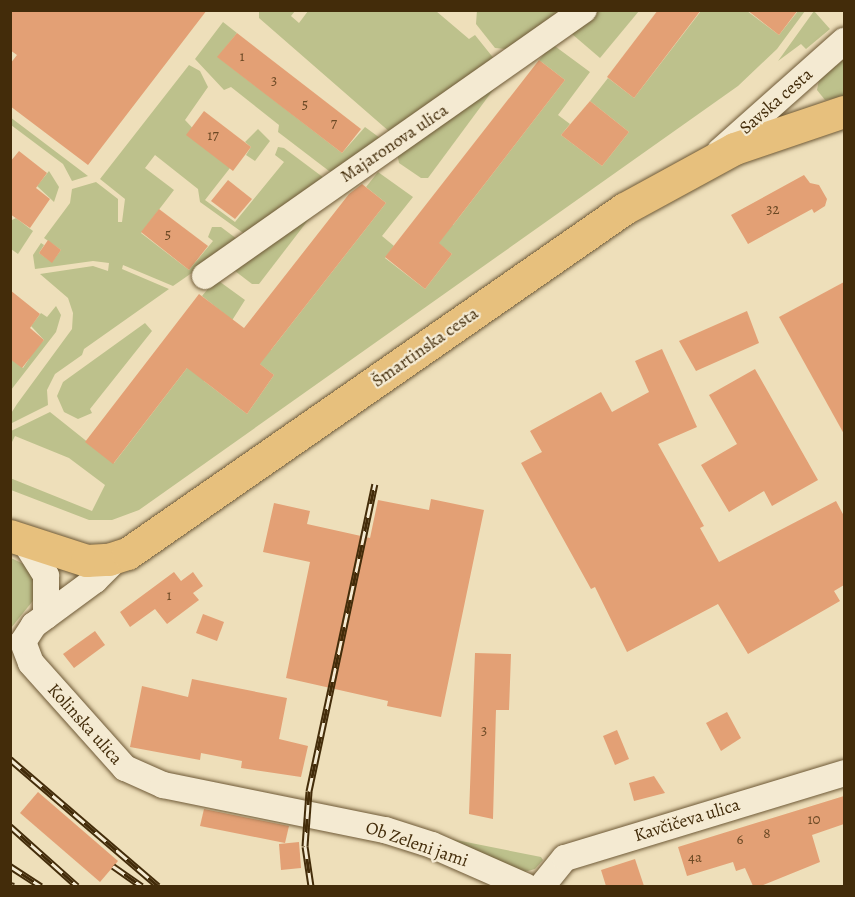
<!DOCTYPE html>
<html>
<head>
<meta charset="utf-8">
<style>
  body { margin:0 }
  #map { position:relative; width:855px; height:897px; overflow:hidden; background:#eedfba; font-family:Alegreya,serif }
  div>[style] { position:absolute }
  .green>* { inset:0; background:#bdc18c }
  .building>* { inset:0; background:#e3a075 }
  .roads { filter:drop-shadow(0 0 2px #6e5936) drop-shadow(0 0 2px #6e5936) }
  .minor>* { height:26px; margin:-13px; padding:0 13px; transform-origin:13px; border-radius:13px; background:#f4ead2 }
  .major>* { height:32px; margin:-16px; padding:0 16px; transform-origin:16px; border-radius:16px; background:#e7c07d }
  .rail>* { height:7px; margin-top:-3.5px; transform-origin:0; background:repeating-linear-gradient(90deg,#f4ead2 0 14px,#432c0a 0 28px); box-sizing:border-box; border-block:2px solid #432c0a }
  span { translate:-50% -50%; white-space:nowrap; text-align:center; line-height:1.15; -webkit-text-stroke:4.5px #f4ead2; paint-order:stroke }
  .number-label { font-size:15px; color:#6b4925 }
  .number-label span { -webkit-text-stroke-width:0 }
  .street-label { font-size:18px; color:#432c0a }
  .frame { position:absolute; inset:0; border:12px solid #432c0a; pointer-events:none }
</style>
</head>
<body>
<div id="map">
  <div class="green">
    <div style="clip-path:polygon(477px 10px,560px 10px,560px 11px,506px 49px,495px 48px,476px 24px)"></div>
    <div style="clip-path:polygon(259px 11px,295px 11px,291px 16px,299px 23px,308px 11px,436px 11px,469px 39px,475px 35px,495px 60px,391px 133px,259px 18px)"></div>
    <div style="clip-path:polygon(592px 11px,639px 11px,600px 58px,572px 34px,573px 29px)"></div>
    <div style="clip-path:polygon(701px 11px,747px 11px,779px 35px,798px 11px,805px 11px,777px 49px,738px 86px,139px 510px,112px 520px,89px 520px,11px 490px,10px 478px,92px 511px,105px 485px,69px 458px,15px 436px,11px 444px,11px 431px,50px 412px,114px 463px,227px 316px,202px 296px,216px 279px,245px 300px,205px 363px,213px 369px,204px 381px,247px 414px,274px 375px,233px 343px,271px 350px,386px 203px,366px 187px,378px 172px,413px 197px,382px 236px,394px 246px,385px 258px,425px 289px,452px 254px,413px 223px,453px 225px,565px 80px,539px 60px,552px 44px,590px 72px,558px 115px,570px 124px,561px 135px,602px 166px,629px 132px,590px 101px,608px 78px,634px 98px)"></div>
    <div style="clip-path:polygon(814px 11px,830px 29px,806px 49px,801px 44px,778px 61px)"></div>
    <div style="clip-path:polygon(223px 22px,237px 33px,218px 57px,342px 153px,365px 127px,380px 138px,333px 173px,329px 171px,278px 132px,279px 125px,231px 87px,224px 90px,195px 59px)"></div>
    <div style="clip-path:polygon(844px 59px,844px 97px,825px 100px,817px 90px,819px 80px)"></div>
    <div style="clip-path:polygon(189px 65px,200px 71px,208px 87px,185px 120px,230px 168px,205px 200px,235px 222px,284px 162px,275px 155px,278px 147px,284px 148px,324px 178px,246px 235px,200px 202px,198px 189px,155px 155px,145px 168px,174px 190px,141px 233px,189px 270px,213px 241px,208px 237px,212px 227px,221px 227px,237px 239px,235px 243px,173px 286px,123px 265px,122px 269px,169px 289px,84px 349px,82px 355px,55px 374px,47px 390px,48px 405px,12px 423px,10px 415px,17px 404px,72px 329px,73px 313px,68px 298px,40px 274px,93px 266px,108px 271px,109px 263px,93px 261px,35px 269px,33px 255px,41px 243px,44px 245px,39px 253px,52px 262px,61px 250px,44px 238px,70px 203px,72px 189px,96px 182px,118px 199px,118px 222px,122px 222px,125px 199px,100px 179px)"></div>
    <div style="clip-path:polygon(496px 86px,428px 178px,421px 178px,399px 163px,397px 153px)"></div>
    <div style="clip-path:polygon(10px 117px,88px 176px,72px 181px,63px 164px,11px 125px)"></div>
    <div style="clip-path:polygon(258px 129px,270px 141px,255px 161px,246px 155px,251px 147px,245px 142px)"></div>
    <div style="clip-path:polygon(49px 171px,59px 187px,54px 202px,37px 186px)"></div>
    <div style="clip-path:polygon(312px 215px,259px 284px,252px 284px,235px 271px)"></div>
    <div style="clip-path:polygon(16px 218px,33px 231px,18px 254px,11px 249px,10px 221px)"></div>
    <div style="clip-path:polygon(56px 306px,61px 315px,56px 332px,11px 390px,11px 359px,23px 368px,29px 359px,27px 357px,44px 340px,31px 326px,41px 313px,47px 317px)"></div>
    <div style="clip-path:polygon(145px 323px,152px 331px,90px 409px,92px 413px,78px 419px,64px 412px,57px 396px,63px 382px)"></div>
    <div style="clip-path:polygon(11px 558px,32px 568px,36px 597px,11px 628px)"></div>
    <div style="clip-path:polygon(451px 839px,541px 857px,543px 860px,535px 869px,521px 873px)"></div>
  </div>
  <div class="building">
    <div style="clip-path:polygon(10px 10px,207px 10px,88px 165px,10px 106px,10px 64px,17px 55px,10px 50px)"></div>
    <div style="clip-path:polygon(658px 10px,701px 10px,634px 98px,607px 77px)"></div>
    <div style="clip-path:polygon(747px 10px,798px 10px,779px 35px)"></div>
    <div style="clip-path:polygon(237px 33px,361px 129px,342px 153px,217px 57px)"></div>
    <div style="clip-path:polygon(539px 60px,565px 80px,439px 243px,452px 254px,425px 289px,385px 257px)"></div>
    <div style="clip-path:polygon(590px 101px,629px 132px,602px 166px,561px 135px)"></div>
    <div style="clip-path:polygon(204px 111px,251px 147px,233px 171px,186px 135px)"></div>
    <div style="clip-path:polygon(19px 151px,47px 173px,36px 188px,50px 199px,30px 228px,10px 214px,10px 162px)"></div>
    <div style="clip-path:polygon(804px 175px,810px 183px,819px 185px,827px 199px,825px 206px,814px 213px,812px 209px,748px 244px,731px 215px)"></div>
    <div style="clip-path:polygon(228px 180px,252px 199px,235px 219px,211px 201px)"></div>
    <div style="clip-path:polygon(362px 184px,386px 203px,260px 364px,274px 375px,247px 414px,187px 368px,113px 464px,85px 442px,199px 294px,244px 328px,349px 194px)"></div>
    <div style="clip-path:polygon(159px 209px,208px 246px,189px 270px,141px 232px)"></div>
    <div style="clip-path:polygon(48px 240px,61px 250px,52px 263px,39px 253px)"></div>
    <div style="clip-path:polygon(844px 282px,844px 434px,779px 317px)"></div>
    <div style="clip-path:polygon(10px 290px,40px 314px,30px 328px,44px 340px,22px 368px,10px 359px)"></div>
    <div style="clip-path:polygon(747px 311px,759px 343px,696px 371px,679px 341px)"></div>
    <div style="clip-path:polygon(662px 349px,697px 427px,658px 444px,704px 526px,700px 528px,719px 562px,836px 501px,844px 516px,844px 585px,834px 591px,840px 601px,748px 654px,718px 604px,627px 652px,595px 587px,591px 589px,521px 463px,542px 452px,530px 431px,601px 392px,612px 412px,649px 392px,635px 361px)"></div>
    <div style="clip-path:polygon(755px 369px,818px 480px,772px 506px,764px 491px,729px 512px,701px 465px,737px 444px,709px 395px)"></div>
    <div style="clip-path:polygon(431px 499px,484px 510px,441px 717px,387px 706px,388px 701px,286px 678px,310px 562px,263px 552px,274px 503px,310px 511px,307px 524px,370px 538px,378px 500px,429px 510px)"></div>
    <div style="clip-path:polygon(174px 572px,181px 581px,193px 572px,203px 586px,193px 593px,199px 600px,167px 624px,155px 609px,130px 627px,120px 612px)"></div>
    <div style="clip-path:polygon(203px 614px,224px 622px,217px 641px,196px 633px)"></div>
    <div style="clip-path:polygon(95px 631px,105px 645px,74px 668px,63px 654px)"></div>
    <div style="clip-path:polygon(475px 653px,511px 654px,509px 710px,496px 710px,493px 819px,469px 814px)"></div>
    <div style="clip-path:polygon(192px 679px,287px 698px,279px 739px,308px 746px,301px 777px,241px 768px,242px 761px,201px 753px,200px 760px,130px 747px,142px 686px,188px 697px)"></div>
    <div style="clip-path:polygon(727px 712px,741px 738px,721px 751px,706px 723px)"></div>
    <div style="clip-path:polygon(617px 730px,629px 759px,615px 765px,603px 736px)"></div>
    <div style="clip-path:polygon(654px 776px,665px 793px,634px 801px,629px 783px)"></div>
    <div style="clip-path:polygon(38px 792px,118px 861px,100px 882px,20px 813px)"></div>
    <div style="clip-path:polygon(844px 796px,844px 824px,812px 835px,820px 862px,761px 886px,753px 886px,745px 868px,736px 871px,733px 862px,687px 876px,678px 847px)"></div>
    <div style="clip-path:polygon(204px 809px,289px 826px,285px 843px,200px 826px)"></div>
    <div style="clip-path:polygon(299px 842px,301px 868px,281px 870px,279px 844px)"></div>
    <div style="clip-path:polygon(635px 859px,644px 886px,606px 886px,601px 870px)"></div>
  </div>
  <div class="roads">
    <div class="minor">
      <div style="left:720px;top:151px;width:166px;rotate:-41.6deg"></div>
      <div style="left:205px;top:276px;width:463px;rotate:-35.1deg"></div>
      <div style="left:25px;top:542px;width:40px;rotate:58deg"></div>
      <div style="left:46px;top:576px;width:40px;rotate:90deg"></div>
      <div style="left:116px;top:559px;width:30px;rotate:135deg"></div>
      <div style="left:95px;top:580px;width:76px;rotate:143.6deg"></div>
      <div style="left:34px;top:625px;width:20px;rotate:123deg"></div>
      <div style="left:23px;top:642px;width:22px;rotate:69deg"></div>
      <div style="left:31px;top:663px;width:141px;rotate:48.2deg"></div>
      <div style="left:125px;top:768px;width:42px;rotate:24.1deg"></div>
      <div style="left:163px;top:785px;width:227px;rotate:11.5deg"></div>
      <div style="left:385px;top:830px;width:49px;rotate:17.7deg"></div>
      <div style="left:432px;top:845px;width:102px;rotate:23.8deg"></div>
      <div style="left:542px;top:886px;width:36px;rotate:-51deg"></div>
      <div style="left:565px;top:858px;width:292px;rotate:-16.9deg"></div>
    </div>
    <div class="major">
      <div style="left:10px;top:536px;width:81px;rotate:18deg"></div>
      <div style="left:87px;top:561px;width:22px;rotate:-3deg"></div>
      <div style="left:109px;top:560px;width:20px;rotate:-18deg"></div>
      <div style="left:128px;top:554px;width:605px;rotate:-34.77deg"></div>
      <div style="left:625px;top:209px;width:125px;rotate:-28.6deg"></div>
      <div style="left:735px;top:149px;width:115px;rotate:-18.7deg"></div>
    </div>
  </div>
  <div class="rail">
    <div style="left:10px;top:759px;width:195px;rotate:40.6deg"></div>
    <div style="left:10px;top:826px;width:90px;rotate:41.8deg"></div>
    <div style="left:10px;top:866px;width:37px;rotate:33deg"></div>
    <div style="left:113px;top:866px;width:35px;rotate:35deg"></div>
    <div style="left:10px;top:885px;width:4px;rotate:14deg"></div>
    <div style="left:311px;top:886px;width:40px;rotate:-98.5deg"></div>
    <div style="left:305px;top:846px;width:55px;rotate:-85.8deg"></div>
    <div style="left:309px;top:791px;width:314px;rotate:-77.9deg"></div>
  </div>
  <div class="number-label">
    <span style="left:242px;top:57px">1</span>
    <span style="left:274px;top:81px">3</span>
    <span style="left:305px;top:105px">5</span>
    <span style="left:334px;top:124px">7</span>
    <span style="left:213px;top:136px">17</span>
    <span style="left:773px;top:210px">32</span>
    <span style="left:168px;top:235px">5</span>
    <span style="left:169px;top:596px">1</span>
    <span style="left:484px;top:731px">3</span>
    <span style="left:814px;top:820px">10</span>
    <span style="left:767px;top:834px">8</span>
    <span style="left:740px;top:840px">6</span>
    <span style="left:695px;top:858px">4a</span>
  </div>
  <div class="street-label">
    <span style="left:776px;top:101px;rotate:-41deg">Savska cesta</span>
    <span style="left:394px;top:143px;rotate:-34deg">Majaronova ulica</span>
    <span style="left:425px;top:347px;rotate:-35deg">Šmartinska cesta</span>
    <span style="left:85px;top:724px;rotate:48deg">Kolinska ulica</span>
    <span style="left:687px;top:820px;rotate:-17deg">Kavčičeva ulica</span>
    <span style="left:417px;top:844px;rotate:19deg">Ob Zeleni jami</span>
  </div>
  <div class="frame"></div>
</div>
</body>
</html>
